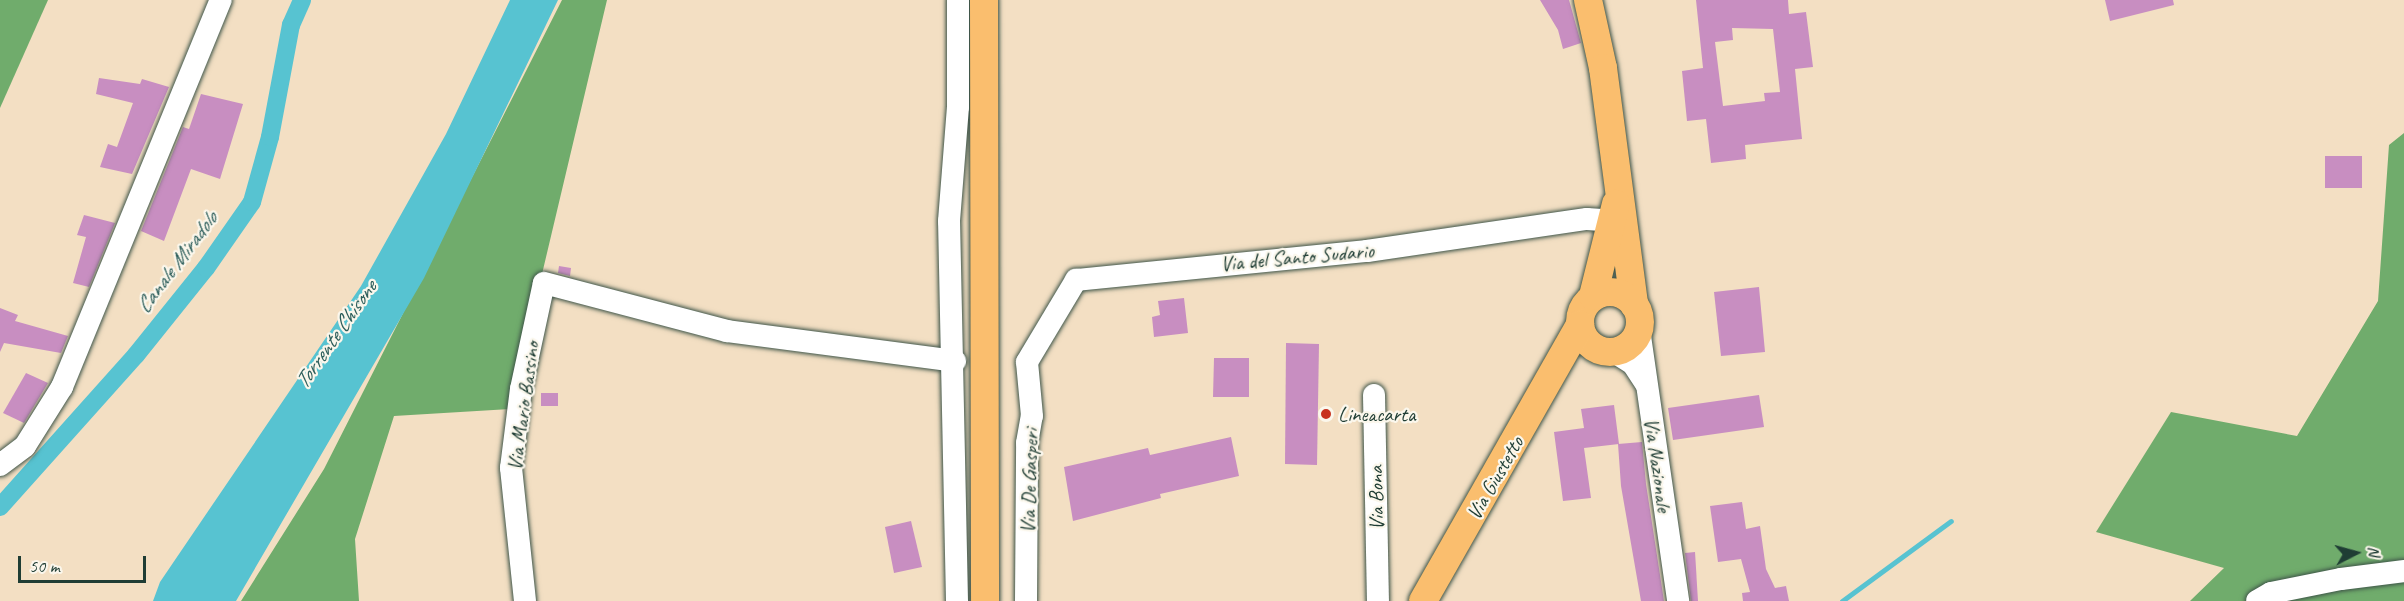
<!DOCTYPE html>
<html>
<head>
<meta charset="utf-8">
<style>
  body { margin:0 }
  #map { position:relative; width:2404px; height:601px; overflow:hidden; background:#f3dfc3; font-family:Caveat,sans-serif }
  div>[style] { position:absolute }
  .forest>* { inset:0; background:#70ac6c }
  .water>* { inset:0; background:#57c3d1 }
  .stream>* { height:5px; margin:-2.5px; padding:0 2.5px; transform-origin:2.5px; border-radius:2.5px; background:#57c3d1 }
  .canal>* { height:18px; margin:-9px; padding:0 9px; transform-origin:9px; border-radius:9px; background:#57c3d1 }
  .building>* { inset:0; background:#c88ec1 }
  .roads { filter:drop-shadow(0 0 2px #3f5549) drop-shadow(0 0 2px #3f5549) }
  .minor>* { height:22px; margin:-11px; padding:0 11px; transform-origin:11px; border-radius:11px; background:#fff }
  .major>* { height:28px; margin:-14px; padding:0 14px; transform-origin:14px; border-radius:14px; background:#fabe6e }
  .major>.ring { margin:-14px; padding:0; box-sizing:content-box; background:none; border:28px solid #fabe6e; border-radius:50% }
  .dots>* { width:16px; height:16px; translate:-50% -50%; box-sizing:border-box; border:3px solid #fbf7ec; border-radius:50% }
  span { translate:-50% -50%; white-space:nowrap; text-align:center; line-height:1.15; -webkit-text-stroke:4.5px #fbf7ec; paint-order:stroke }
  .street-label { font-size:21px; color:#1f3d34 }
  .poi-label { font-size:21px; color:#1f3d34 }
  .left { translate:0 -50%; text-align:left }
  .water-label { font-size:22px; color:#2d5e5b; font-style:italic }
  .north { position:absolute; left:2326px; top:523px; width:60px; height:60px; -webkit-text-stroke:4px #fbf7ec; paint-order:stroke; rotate:84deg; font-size:16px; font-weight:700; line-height:24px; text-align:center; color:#1f3d34 }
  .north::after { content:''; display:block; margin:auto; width:21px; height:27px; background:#1f3d34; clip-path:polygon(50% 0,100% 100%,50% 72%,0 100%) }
  .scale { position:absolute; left:18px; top:556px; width:128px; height:27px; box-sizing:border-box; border:3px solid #1f3d34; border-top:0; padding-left:8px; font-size:18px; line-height:21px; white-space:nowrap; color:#1f3d34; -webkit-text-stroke:4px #fbf7ec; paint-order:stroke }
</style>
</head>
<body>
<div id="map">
  <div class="forest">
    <div style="clip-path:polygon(0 0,48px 0,0 108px)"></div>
    <div style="clip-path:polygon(562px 0,607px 0,510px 409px,394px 416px,355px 539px,359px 601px,241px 601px,324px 469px)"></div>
    <div style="clip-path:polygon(2404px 133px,2404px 601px,2190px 601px,2224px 568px,2096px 532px,2171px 412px,2297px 436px,2378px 301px,2389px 145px)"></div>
  </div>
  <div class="water">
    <div style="clip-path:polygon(510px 0,558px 0,424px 278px,236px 601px,153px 601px,160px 582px,361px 286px,446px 134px)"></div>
  </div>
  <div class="stream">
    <div style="left:1842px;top:601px;width:135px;rotate:-36.3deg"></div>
  </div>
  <div class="canal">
    <div style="left:0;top:507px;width:204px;rotate:-48.2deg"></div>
    <div style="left:136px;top:355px;width:112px;rotate:-51.2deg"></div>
    <div style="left:206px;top:268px;width:80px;rotate:-55.1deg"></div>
    <div style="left:252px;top:202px;width:67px;rotate:-74.5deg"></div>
    <div style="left:270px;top:137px;width:114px;rotate:-79.4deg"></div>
    <div style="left:291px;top:25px;width:27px;rotate:-66deg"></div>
  </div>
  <div class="building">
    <div style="clip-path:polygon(1540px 0,1569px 0,1581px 43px,1563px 49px,1558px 30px)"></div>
    <div style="clip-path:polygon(evenodd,1696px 0,1788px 0,1789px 14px,1806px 12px,1813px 67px,1795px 69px,1802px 139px,1745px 145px,1746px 159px,1711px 163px,1706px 119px,1687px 121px,1682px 71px,1703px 68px,1696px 0,1732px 28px,1773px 29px,1780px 92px,1764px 93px,1765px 101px,1723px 106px,1715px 42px,1733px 40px,1732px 28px)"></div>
    <div style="clip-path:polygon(2105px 0,2173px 0,2174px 5px,2110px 21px)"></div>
    <div style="clip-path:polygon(99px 78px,140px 84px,142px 79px,169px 87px,132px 174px,100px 167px,108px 144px,117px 147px,133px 103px,96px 94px)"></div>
    <div style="clip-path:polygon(201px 94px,243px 104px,220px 179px,191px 169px,164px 241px,141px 231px,183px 127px,189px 129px)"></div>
    <div style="clip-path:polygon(2325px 156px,2362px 156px,2362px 188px,2325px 188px)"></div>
    <div style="clip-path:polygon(84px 215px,115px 223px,89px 287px,73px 283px,86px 237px,77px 235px)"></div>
    <div style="clip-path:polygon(559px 266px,571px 268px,570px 276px,558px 273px)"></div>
    <div style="clip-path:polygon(1759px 287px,1765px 352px,1721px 356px,1714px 292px)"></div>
    <div style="clip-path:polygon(1184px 298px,1188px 333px,1154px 337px,1152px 317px,1160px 315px,1158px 301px)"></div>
    <div style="clip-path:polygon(0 308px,18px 315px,15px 321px,68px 336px,61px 353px,4px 343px,0 352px)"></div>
    <div style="clip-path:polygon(1286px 343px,1319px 344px,1317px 465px,1285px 464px)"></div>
    <div style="clip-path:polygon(1214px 358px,1249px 358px,1249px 397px,1213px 397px)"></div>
    <div style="clip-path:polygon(26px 373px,48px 383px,24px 423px,3px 413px)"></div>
    <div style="clip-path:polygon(541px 393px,558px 393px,558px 406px,541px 406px)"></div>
    <div style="clip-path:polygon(1759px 395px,1764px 427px,1673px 440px,1668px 408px)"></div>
    <div style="clip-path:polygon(1614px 405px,1619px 444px,1584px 448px,1591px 498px,1563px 501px,1554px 432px,1584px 428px,1581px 409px)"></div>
    <div style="clip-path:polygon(1231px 437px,1239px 476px,1160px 494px,1161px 498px,1073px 521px,1064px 467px,1148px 448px,1150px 455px)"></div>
    <div style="clip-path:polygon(1642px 442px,1646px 484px,1664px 601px,1641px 601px,1621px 486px,1618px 444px)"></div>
    <div style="clip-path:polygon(1742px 502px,1746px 529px,1760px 526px,1766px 569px,1775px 588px,1786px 586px,1789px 601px,1743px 601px,1742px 593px,1750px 592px,1741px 559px,1718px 562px,1710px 506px)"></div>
    <div style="clip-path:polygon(911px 521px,922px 567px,894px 573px,885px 527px)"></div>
    <div style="clip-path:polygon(1695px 552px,1698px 601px,1691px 601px,1685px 553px)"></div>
  </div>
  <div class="roads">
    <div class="minor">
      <div style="left:1639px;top:329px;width:275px;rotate:81.8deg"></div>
      <div style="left:1614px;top:352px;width:22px;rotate:32deg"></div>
      <div style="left:1633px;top:364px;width:24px;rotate:57deg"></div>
      <div style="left:1374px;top:395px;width:206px;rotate:88.9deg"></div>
      <div style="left:0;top:465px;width:31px;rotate:-37deg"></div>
      <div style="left:25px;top:446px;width:70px;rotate:-57.9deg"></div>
      <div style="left:62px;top:387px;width:418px;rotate:-67.7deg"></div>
      <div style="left:525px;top:601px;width:134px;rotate:-96deg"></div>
      <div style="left:511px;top:468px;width:80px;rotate:-82.8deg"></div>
      <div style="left:521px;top:389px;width:108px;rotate:-77.8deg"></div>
      <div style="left:544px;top:283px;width:189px;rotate:14.7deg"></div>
      <div style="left:727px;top:331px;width:230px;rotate:7.5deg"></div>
      <div style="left:957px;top:601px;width:380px;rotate:-91.2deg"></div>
      <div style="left:949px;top:221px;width:114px;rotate:-85.5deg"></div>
      <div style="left:958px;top:107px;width:107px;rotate:-90deg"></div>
      <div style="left:1026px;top:601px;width:158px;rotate:-89.6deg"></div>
      <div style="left:1027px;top:443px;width:27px;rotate:-80deg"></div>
      <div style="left:1032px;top:416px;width:54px;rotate:-95.3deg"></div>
      <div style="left:1027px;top:362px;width:96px;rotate:-59.1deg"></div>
      <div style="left:1076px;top:280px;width:292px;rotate:-5.7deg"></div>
      <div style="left:1367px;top:251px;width:222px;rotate:-8.3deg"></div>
      <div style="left:1587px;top:219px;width:26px;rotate:4deg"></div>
      <div style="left:2257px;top:601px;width:16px;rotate:-30deg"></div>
      <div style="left:2271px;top:593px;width:71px;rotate:-11.3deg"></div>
      <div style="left:2341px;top:579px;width:64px;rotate:-7.2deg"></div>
    </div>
    <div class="major">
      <div style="left:984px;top:0;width:601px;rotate:89.9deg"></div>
      <div style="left:1588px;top:0;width:70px;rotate:77.6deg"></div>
      <div style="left:1603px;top:68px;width:239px;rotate:82.5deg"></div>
      <div class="ring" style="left:1580px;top:292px;width:32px;height:32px"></div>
      <div style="left:1593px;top:296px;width:95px;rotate:-76deg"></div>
      <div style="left:1423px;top:601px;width:318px;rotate:-60.4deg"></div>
    </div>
  </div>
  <div class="dots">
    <div style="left:1326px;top:414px;background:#c8321e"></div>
  </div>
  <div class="street-label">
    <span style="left:1297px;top:257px;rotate:-5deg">Via del Santo Sudario</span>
    <span style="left:523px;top:406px;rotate:-82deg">Via Mario Bassino</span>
    <span style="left:1658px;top:465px;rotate:82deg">Via Nazionale</span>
    <span style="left:1495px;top:478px;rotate:-60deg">Via Giustetto</span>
    <span style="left:1029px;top:481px;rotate:-88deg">Via De Gasperi</span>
    <span style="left:1376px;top:498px;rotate:-91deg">Via Bona</span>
  </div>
  <div class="poi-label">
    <span class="left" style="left:1338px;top:414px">Lineacarta</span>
  </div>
  <div class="water-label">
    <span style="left:177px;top:263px;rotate:-53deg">Canale Miradolo</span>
    <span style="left:336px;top:335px;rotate:-55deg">Torrente Chisone</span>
  </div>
  <div class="north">N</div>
  <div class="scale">50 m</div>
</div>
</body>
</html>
